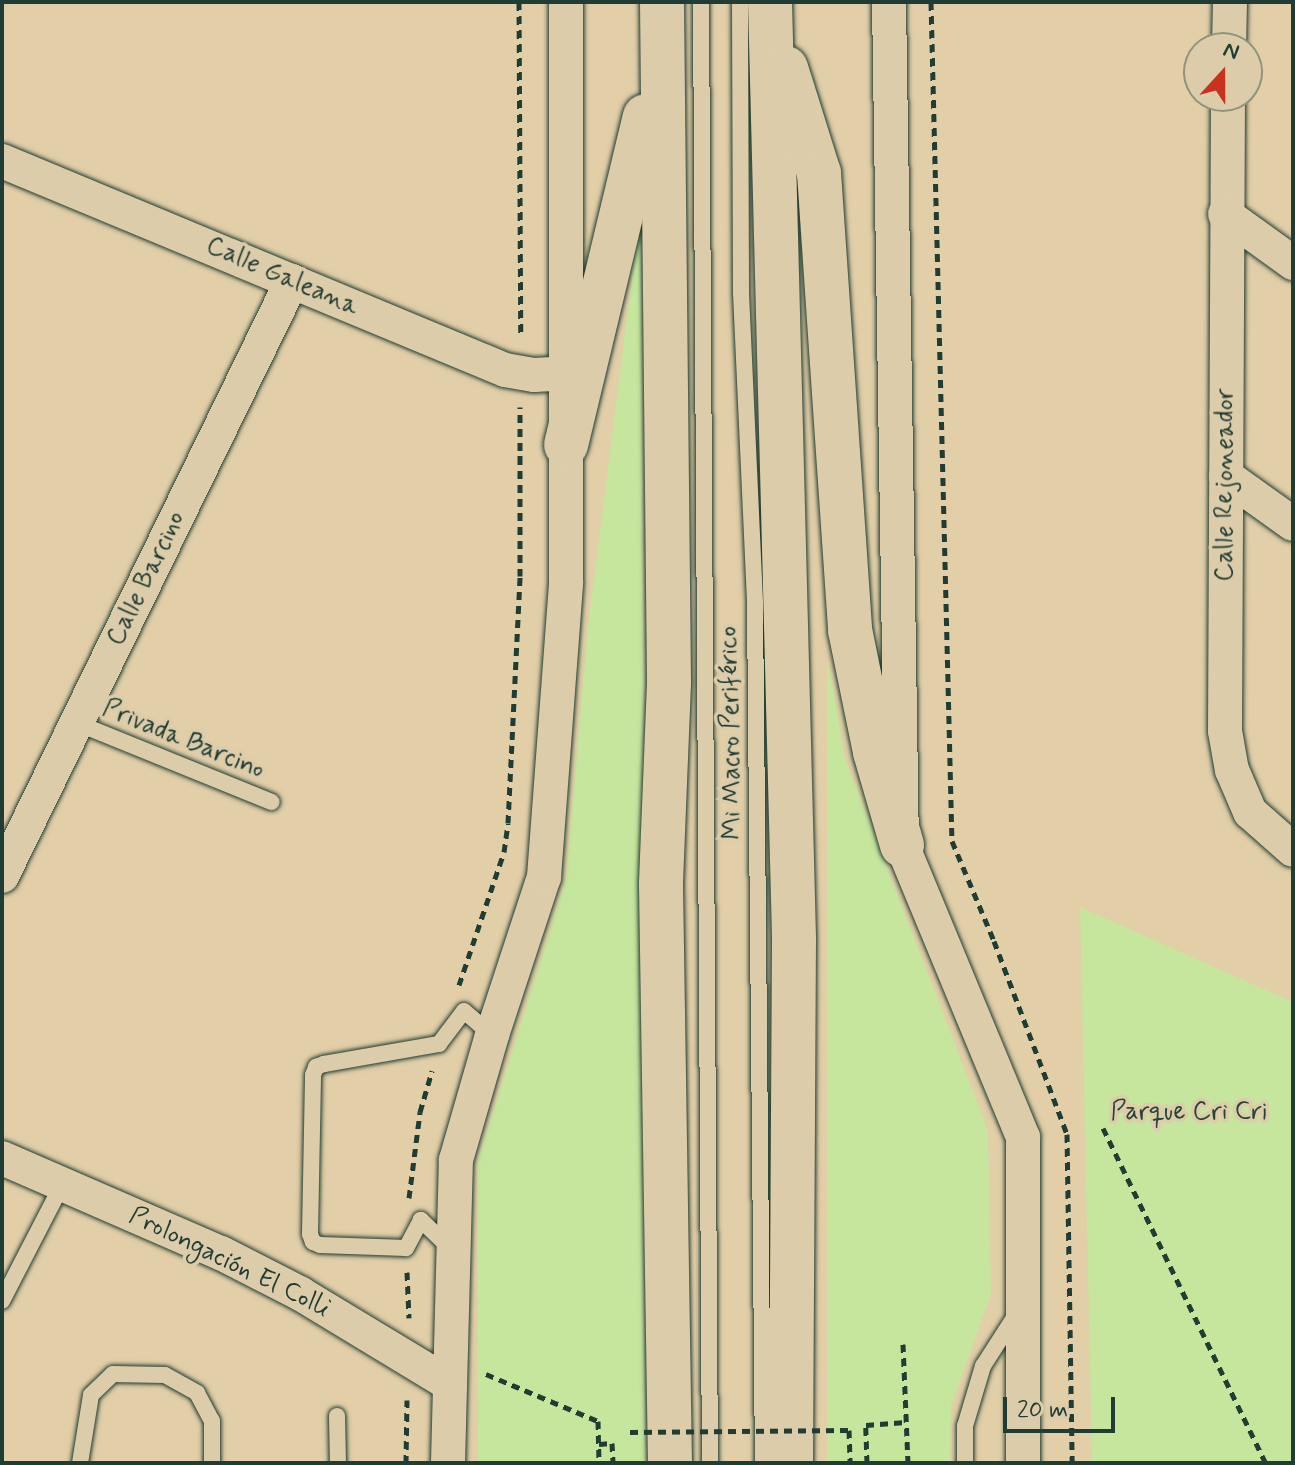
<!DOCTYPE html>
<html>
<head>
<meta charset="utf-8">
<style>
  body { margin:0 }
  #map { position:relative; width:1295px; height:1465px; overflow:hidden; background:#e2cea7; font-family:Mynerve,sans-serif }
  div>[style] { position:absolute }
  .green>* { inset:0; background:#c6e59d }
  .path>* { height:5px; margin-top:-2.5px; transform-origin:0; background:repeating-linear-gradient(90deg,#1f3d34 0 8px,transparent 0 14px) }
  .roads { filter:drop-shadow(0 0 2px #1f3d34) drop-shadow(0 0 2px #1f3d34) }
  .lane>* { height:16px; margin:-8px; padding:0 8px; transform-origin:8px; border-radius:8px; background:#dca }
  .street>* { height:34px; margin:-17px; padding:0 17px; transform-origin:17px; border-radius:17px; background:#dca }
  .highway>* { height:44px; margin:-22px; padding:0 22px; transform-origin:22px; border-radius:22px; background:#dca }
  .path-bridge>* { height:5px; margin-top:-2.5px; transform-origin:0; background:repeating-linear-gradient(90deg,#1f3d34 0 8px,transparent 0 14px) }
  span { translate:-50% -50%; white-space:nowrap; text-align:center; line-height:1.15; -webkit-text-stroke:7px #dca; paint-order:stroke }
  .street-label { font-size:26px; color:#1f3d34 }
  .park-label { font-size:26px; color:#274539 }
  .frame { position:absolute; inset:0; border:4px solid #1f3d34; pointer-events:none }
  .north { position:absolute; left:1183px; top:32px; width:80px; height:80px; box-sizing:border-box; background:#dca; border:2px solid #91937b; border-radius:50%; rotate:21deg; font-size:22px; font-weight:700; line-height:32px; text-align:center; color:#1f3d34 }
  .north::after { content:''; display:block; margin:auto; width:28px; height:36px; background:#c8321e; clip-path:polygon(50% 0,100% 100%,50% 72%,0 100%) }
  .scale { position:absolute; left:1003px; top:1397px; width:112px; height:36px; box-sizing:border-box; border:4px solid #1f3d34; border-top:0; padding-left:10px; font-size:24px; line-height:28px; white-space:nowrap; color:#1f3d34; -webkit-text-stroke:6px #dca; paint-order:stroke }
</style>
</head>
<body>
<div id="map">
  <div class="green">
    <div style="clip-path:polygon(642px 199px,645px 1463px,478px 1463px,477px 1163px,566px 879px,588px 625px)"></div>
    <div style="clip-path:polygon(827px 654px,845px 758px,988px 1130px,991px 1294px,951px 1406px,950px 1463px,827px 1463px)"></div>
    <div style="clip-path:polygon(1080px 907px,1293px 1002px,1293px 1463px,1092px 1463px)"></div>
  </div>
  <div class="path">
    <div style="left:519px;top:2px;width:335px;rotate:89.7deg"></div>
    <div style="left:931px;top:2px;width:839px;rotate:88.57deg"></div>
    <div style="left:952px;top:841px;width:108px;rotate:67.2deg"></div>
    <div style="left:994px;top:941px;width:206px;rotate:69.3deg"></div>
    <div style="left:1067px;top:1134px;width:329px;rotate:89.1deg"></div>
    <div style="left:459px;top:985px;width:140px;rotate:-71.3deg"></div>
    <div style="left:504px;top:852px;width:29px;rotate:-82deg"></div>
    <div style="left:508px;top:823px;width:247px;rotate:-87.2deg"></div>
    <div style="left:520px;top:576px;width:169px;rotate:-90deg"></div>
    <div style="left:1103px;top:1128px;width:373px;rotate:64.1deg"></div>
    <div style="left:409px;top:1198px;width:87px;rotate:-82.7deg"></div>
    <div style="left:420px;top:1112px;width:43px;rotate:-73.7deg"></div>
    <div style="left:407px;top:1272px;width:46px;rotate:87.5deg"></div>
    <div style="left:903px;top:1344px;width:119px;rotate:87.6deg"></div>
    <div style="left:486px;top:1374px;width:121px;rotate:22.8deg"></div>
    <div style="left:598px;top:1421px;width:42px;rotate:88.6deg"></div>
    <div style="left:849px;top:1430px;width:33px;rotate:88deg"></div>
    <div style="left:599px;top:1444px;width:13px;rotate:-4deg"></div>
    <div style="left:612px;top:1443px;width:20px;rotate:87deg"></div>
    <div style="left:406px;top:1463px;width:63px;rotate:-89.1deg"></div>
    <div style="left:867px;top:1463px;width:38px;rotate:-92deg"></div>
    <div style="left:866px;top:1425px;width:40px;rotate:-4.3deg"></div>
  </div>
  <div class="roads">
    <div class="lane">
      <div style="left:701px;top:2px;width:1461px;rotate:89.65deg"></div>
      <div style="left:740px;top:2px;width:291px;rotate:89.8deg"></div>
      <div style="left:741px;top:293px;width:311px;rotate:87.4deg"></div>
      <div style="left:755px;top:604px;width:859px;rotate:89.47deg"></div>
      <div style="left:77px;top:723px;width:210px;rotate:22.1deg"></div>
      <div style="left:453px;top:1251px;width:45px;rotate:-135.9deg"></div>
      <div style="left:421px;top:1220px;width:32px;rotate:118deg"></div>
      <div style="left:406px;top:1248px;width:86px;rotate:-178deg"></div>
      <div style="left:320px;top:1245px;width:8px;rotate:-157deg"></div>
      <div style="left:313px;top:1242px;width:9px;rotate:-111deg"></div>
      <div style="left:310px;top:1234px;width:159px;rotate:-88.9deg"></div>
      <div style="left:313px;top:1075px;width:9px;rotate:-69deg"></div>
      <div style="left:316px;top:1067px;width:9px;rotate:-21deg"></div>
      <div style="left:324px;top:1064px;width:117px;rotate:-9.9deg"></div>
      <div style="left:439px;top:1044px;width:41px;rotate:-52.9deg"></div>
      <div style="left:464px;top:1011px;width:37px;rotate:41deg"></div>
      <div style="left:2px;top:1301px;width:131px;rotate:-62.7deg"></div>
      <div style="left:337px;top:1416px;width:47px;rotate:88.8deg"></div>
      <div style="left:80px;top:1463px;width:69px;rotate:-80.8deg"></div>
      <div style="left:91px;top:1395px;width:30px;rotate:-44deg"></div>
      <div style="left:113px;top:1374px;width:52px;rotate:1.1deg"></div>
      <div style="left:165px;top:1375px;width:37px;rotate:29deg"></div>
      <div style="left:197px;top:1393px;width:32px;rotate:62deg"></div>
      <div style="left:212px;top:1421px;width:42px;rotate:90deg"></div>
      <div style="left:965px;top:1463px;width:37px;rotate:-90deg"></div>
      <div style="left:965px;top:1426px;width:63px;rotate:-73.3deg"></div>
      <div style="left:983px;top:1366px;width:63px;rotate:-57.3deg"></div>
    </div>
    <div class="street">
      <div style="left:889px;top:2px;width:843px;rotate:89.12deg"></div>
      <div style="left:902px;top:845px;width:316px;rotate:67.5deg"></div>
      <div style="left:1023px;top:1137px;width:326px;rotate:90deg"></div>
      <div style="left:1229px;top:48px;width:46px;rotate:-88.8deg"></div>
      <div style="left:1228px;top:96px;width:635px;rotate:90.27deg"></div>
      <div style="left:1225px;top:731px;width:40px;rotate:80deg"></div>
      <div style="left:1232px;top:770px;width:46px;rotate:66.8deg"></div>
      <div style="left:1250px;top:812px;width:57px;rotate:41.5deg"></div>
      <div style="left:2px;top:161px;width:545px;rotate:22.56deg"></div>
      <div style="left:505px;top:370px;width:29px;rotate:10deg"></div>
      <div style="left:534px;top:375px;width:33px;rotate:-3deg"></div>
      <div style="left:1225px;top:214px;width:84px;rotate:35.8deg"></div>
      <div style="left:1226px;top:476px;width:82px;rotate:35.6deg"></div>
      <div style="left:2px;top:876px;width:662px;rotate:-64.02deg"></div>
      <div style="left:2px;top:1158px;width:239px;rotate:23.5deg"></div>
      <div style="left:221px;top:1253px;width:90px;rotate:27.1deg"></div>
      <div style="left:301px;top:1294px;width:172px;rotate:31.2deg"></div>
      <div style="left:448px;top:1463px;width:303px;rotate:-88.5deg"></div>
      <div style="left:456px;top:1160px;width:130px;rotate:-73.9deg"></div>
      <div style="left:492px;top:1035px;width:166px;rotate:-71.8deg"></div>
      <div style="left:544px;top:877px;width:294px;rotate:-85.7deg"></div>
      <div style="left:566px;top:584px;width:582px;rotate:-90deg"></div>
    </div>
    <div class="highway">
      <div style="left:662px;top:2px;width:681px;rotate:89.41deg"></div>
      <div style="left:669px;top:683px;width:202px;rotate:92.3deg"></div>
      <div style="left:661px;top:885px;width:578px;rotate:89.11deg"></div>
      <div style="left:770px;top:2px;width:938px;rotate:88.53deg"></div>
      <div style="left:794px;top:940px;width:523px;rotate:90.33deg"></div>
      <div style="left:786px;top:68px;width:110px;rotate:72.6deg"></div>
      <div style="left:819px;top:173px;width:458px;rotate:86.1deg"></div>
      <div style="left:850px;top:630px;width:125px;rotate:78.4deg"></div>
      <div style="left:875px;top:752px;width:97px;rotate:73.8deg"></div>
      <div style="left:566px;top:445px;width:338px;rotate:-76.5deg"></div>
    </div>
  </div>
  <div class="path-bridge">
    <div style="left:630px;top:1432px;width:219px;rotate:-0.5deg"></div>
  </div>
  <div class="street-label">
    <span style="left:282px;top:277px;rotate:23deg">Calle Galeana</span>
    <span style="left:1226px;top:485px;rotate:-90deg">Calle Rejoneador</span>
    <span style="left:147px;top:579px;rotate:-64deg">Calle Barcino</span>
    <span style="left:732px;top:733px;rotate:-91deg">Mi Macro Periférico</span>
    <span style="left:183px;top:740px;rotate:22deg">Privada Barcino</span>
    <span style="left:229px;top:1263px;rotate:26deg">Prolongación El Colli</span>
  </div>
  <div class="park-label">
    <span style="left:1189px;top:1113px">Parque Cri Cri</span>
  </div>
  <div class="frame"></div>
  <div class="north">N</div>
  <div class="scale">20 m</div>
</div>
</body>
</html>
